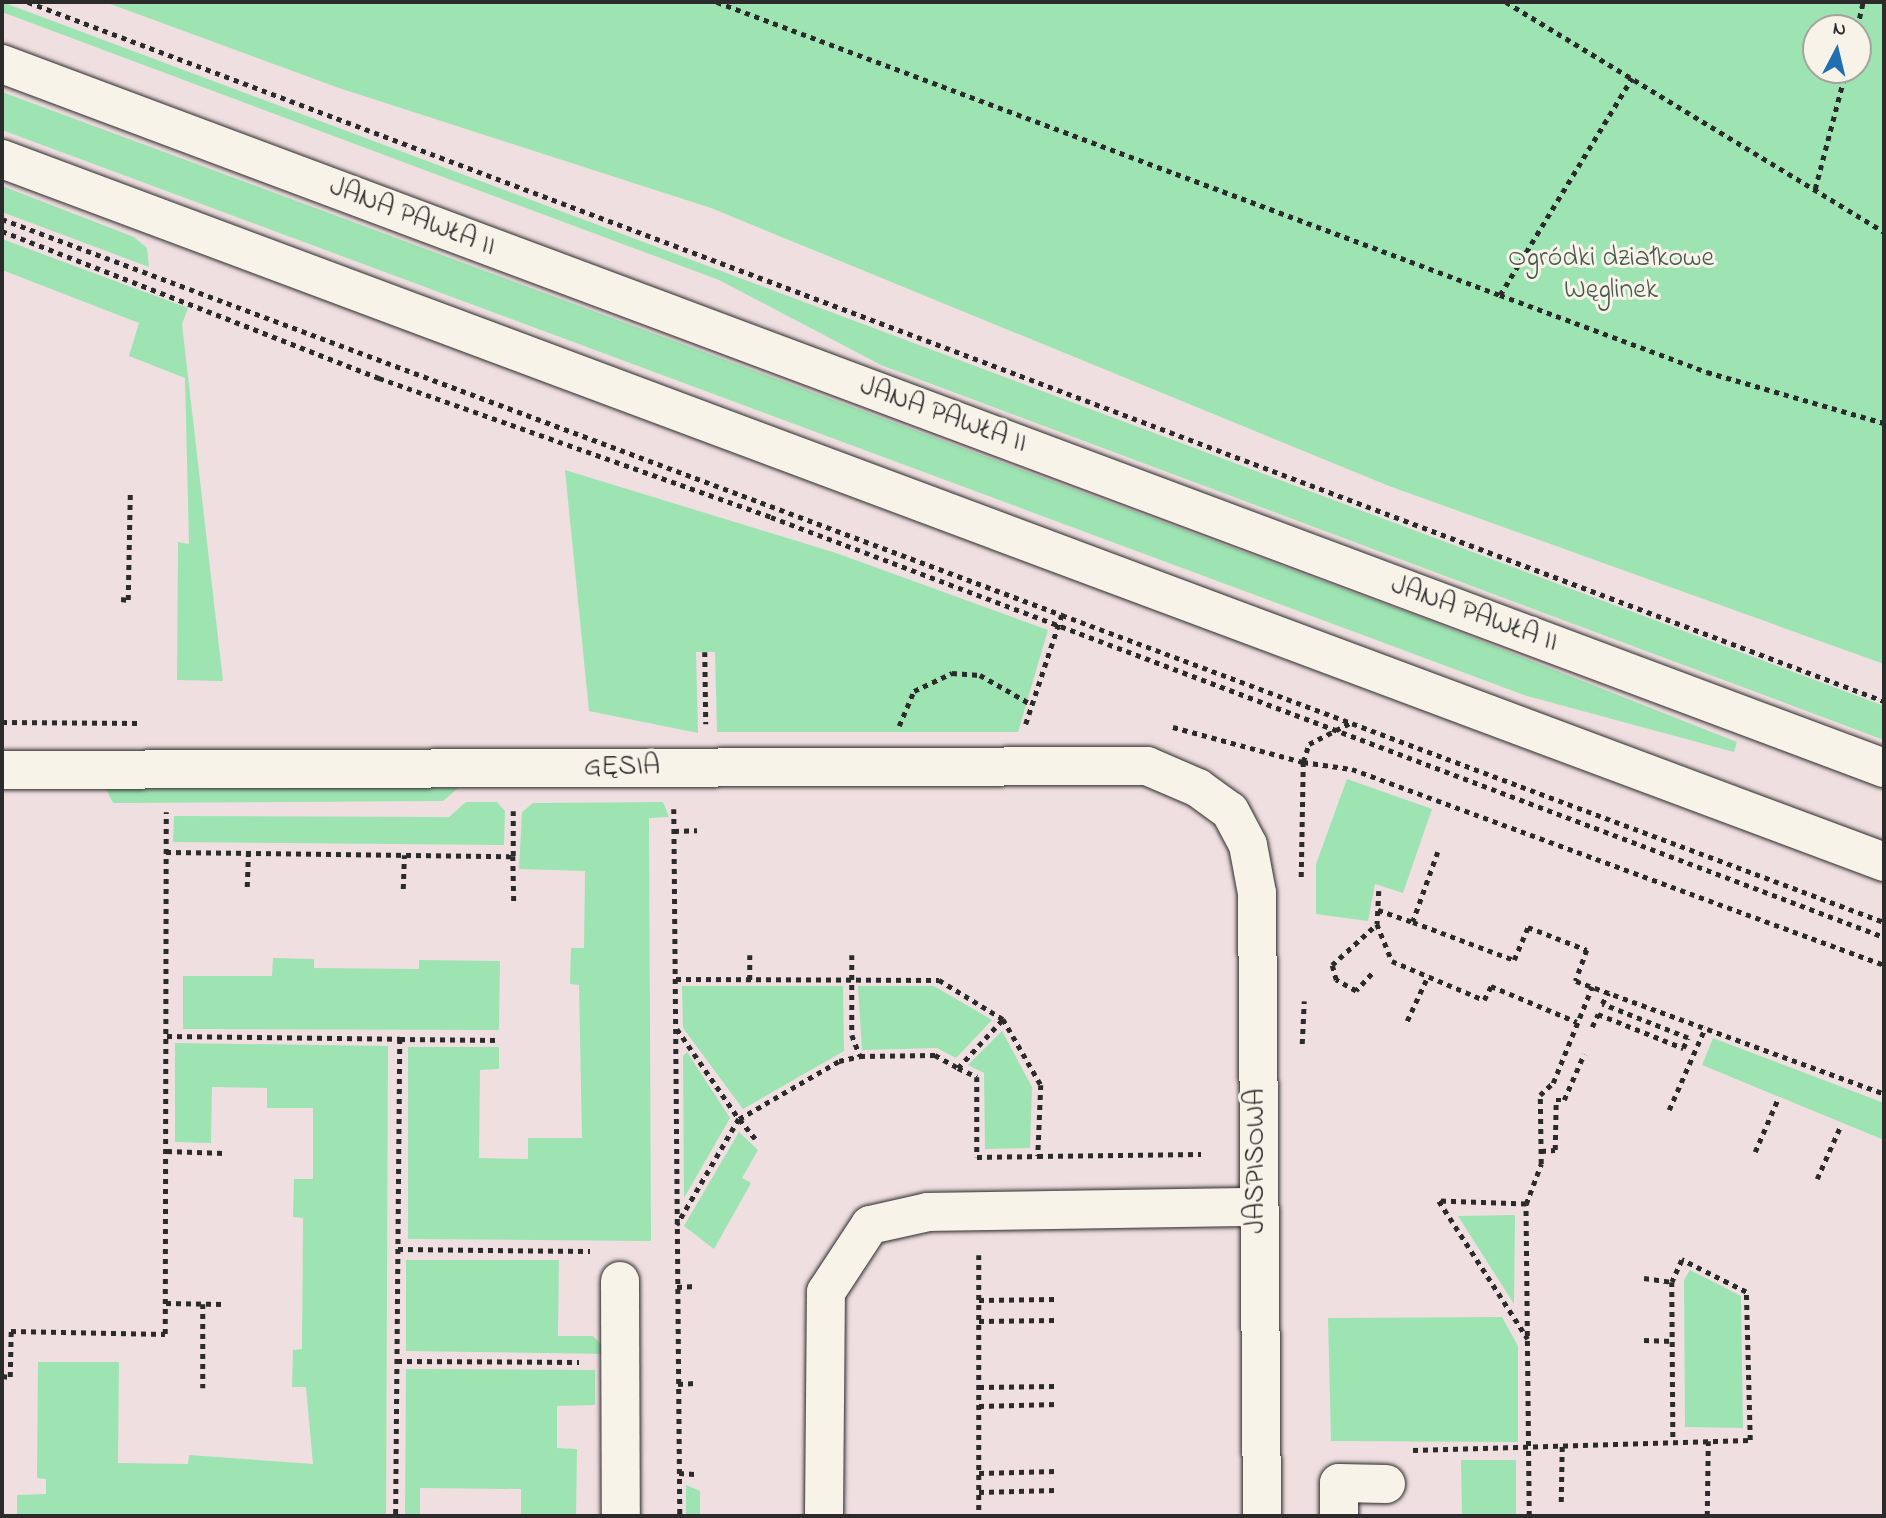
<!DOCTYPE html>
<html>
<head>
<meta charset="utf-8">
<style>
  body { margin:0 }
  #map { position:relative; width:1886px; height:1518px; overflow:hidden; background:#f0dfe1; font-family:"Indie Flower",sans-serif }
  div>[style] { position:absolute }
  .green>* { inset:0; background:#9de4b2 }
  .path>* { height:4.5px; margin-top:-2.25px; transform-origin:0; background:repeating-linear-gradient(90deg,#2b2b2b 0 5px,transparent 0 10px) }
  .roads { filter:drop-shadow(0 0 2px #2b2b2b) drop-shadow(0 0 2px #2b2b2b) }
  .minor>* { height:38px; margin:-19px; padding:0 19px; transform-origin:19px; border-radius:19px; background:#f7f3e8 }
  .major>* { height:38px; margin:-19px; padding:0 19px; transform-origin:19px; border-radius:19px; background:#f7f3e8 }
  span { translate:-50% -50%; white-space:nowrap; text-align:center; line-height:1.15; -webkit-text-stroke:6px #f7f3e8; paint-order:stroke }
  .street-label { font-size:28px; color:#2b2b2b }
  .park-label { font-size:28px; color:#48594d }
  .frame { position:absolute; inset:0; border:4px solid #2b2b2b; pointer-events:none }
  .north { position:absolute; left:1802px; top:14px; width:70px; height:70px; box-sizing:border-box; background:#f7f3e8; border:2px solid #a5a39c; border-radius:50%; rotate:7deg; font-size:19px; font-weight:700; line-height:28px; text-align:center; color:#2b2b2b }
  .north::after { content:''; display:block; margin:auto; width:24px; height:32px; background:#1f6fb2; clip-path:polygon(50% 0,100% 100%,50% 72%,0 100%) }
</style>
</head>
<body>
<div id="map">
  <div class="green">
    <div style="clip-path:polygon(2px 2px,1884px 706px,1884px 740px,881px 365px,719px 280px,2px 12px)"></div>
    <div style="clip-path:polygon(evenodd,105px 2px,1884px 2px,1884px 664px,1389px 486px,711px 208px,336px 87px,105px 2px,1816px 28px,1858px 28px,1858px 70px,1816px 70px,1816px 28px)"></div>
    <div style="clip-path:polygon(2px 92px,1430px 621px,1737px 742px,1734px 752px,1527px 696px,2px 130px)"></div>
    <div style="clip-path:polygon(2px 186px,134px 237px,147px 248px,149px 267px,2px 212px)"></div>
    <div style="clip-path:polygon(2px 239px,188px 308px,182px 324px,223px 681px,177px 680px,178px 542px,189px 544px,185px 378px,129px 356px,139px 323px,2px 270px)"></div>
    <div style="clip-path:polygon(565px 470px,836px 553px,1048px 630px,1018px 732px,717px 732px,715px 652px,696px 652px,698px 733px,589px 711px)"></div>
    <div style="clip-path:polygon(1347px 779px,1432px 809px,1403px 893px,1375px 884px,1368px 921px,1316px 914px,1316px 864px)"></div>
    <div style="clip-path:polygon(458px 788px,443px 801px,113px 803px,106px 789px)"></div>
    <div style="clip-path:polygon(466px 802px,497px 802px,505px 811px,504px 845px,173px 842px,174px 816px,449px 817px)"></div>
    <div style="clip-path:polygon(663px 802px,669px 817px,649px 818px,651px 1241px,408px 1239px,408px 1047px,499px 1047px,499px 1069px,480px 1070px,479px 1158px,528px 1159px,528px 1138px,582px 1138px,579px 985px,570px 984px,571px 948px,584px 948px,585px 871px,519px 869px,522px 812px,533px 803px)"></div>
    <div style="clip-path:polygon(273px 958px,314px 959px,314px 968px,419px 969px,419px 960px,500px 961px,499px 1030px,183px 1029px,183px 976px,272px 976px)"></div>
    <div style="clip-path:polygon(682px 986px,843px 986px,844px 1051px,743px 1109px,683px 1028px)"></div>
    <div style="clip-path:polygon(858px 986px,934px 986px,992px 1020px,956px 1058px,937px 1048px,862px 1050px)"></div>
    <div style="clip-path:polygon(1002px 1031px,1032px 1087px,1030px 1148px,985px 1149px,984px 1073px,968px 1065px)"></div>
    <div style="clip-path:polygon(1713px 1038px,1884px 1103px,1884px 1140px,1702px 1065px)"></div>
    <div style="clip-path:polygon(175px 1043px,388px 1046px,386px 1516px,17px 1516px,17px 1495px,46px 1494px,46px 1479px,37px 1478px,38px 1362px,119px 1362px,118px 1463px,188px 1464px,189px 1455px,313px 1464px,306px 1387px,292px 1387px,293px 1350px,302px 1349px,303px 1218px,293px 1217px,294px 1179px,313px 1179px,313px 1108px,267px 1108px,267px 1088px,212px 1087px,211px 1143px,175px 1142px)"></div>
    <div style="clip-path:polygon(687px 1052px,730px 1118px,684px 1198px,683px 1056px)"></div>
    <div style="clip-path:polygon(739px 1132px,758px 1150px,742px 1178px,751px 1183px,714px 1249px,684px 1226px)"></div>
    <div style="clip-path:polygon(1515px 1215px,1514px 1304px,1458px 1216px)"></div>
    <div style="clip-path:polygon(406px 1260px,559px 1260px,558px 1336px,593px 1336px,610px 1354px,406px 1351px)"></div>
    <div style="clip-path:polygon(1690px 1270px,1741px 1296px,1743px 1428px,1685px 1427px,1684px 1280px)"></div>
    <div style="clip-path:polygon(1502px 1317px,1518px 1346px,1518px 1442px,1331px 1441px,1328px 1318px)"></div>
    <div style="clip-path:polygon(406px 1369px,595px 1370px,595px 1405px,557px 1406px,557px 1448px,577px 1449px,576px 1516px,521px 1516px,521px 1489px,420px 1488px,420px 1516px,405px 1516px)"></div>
    <div style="clip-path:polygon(1461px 1460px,1516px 1460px,1516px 1516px,1462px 1516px)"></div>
    <div style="clip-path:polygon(686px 1485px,700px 1491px,700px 1516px,686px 1516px)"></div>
  </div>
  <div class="path">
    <div style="left:28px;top:2px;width:1983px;rotate:20.64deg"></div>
    <div style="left:717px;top:2px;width:836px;rotate:20.52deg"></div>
    <div style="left:1500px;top:295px;width:254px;rotate:-58.7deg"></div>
    <div style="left:1506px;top:2px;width:442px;rotate:31.3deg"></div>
    <div style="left:1857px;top:28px;width:27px;rotate:-77deg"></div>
    <div style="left:1815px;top:189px;width:123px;rotate:-75.4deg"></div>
    <div style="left:2px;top:219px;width:1132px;rotate:20.48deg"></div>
    <div style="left:1062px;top:615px;width:115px;rotate:108.3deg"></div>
    <div style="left:2px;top:231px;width:405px;rotate:21.3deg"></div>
    <div style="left:379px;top:378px;width:416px;rotate:19.5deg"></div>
    <div style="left:771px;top:517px;width:1190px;rotate:20.67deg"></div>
    <div style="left:1500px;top:295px;width:221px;rotate:20.4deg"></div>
    <div style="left:1707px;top:372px;width:184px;rotate:16.1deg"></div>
    <div style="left:121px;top:599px;width:7px;rotate:8deg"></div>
    <div style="left:128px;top:600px;width:106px;rotate:-88.9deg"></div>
    <div style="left:1062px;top:615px;width:877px;rotate:20.48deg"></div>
    <div style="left:705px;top:652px;width:72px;rotate:89.2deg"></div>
    <div style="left:2px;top:722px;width:139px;rotate:0.4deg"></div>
    <div style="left:899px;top:726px;width:38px;rotate:-67deg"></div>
    <div style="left:914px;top:691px;width:42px;rotate:-25.3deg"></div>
    <div style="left:952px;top:673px;width:28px;rotate:4deg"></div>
    <div style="left:980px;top:675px;width:56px;rotate:29.7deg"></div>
    <div style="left:1173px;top:727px;width:135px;rotate:15.1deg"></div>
    <div style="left:1303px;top:762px;width:19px;rotate:-72deg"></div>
    <div style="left:1309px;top:744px;width:46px;rotate:-27.1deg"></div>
    <div style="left:674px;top:809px;width:707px;rotate:89.51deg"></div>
    <div style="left:674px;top:831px;width:23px;rotate:-2deg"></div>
    <div style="left:166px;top:852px;width:347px;rotate:0.7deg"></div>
    <div style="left:513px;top:856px;width:45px;rotate:-90deg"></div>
    <div style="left:1438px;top:852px;width:74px;rotate:109.7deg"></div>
    <div style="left:1413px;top:922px;width:108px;rotate:20.6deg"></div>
    <div style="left:1514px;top:960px;width:36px;rotate:-67deg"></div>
    <div style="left:1528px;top:927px;width:63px;rotate:21.3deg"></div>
    <div style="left:1587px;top:950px;width:33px;rotate:110deg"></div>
    <div style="left:1576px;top:981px;width:328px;rotate:20.1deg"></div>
    <div style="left:513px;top:856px;width:46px;rotate:88.8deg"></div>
    <div style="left:1301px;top:877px;width:115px;rotate:-89deg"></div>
    <div style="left:1303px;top:762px;width:49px;rotate:8.1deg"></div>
    <div style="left:1352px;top:769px;width:567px;rotate:20.22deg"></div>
    <div style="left:247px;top:887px;width:34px;rotate:-88deg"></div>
    <div style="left:403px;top:889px;width:34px;rotate:-88deg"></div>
    <div style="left:1379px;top:891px;width:33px;rotate:93deg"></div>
    <div style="left:1377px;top:924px;width:40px;rotate:68deg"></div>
    <div style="left:1392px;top:961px;width:100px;rotate:23deg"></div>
    <div style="left:1484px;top:1000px;width:16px;rotate:-63deg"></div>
    <div style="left:1491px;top:986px;width:93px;rotate:22.7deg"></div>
    <div style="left:1378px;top:910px;width:37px;rotate:19deg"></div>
    <div style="left:750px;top:955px;width:25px;rotate:90deg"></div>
    <div style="left:852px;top:955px;width:80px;rotate:90deg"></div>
    <div style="left:852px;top:1035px;width:22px;rotate:69deg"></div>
    <div style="left:860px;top:1056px;width:75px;rotate:-0.8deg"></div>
    <div style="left:935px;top:1055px;width:26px;rotate:29deg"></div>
    <div style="left:958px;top:1068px;width:67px;rotate:-47.4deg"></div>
    <div style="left:1372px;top:974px;width:23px;rotate:133deg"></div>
    <div style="left:1356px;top:991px;width:23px;rotate:-151deg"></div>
    <div style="left:1336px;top:980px;width:16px;rotate:-105deg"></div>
    <div style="left:1332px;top:965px;width:61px;rotate:-42.3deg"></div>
    <div style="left:676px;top:979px;width:263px;rotate:0.2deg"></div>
    <div style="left:939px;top:980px;width:75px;rotate:31.4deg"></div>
    <div style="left:1003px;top:1019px;width:76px;rotate:60.1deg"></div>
    <div style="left:1041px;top:1085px;width:71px;rotate:92.4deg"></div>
    <div style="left:1038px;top:1156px;width:163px;rotate:-0.7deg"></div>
    <div style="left:1407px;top:1021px;width:50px;rotate:-65deg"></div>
    <div style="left:1592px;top:1027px;width:14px;rotate:-65deg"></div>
    <div style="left:1598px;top:1014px;width:92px;rotate:21.8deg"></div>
    <div style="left:1683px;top:1048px;width:11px;rotate:-63deg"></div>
    <div style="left:1688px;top:1038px;width:92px;rotate:-158.4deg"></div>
    <div style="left:1602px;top:1004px;width:13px;rotate:-61deg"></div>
    <div style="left:677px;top:1029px;width:109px;rotate:55.4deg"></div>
    <div style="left:739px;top:1119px;width:123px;rotate:120.3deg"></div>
    <div style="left:167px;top:1036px;width:233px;rotate:0.7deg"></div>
    <div style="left:400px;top:1039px;width:477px;rotate:90.5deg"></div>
    <div style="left:400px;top:1039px;width:99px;rotate:0.6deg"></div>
    <div style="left:1302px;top:1044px;width:43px;rotate:-87.3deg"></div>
    <div style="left:958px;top:1068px;width:21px;rotate:25deg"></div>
    <div style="left:977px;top:1077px;width:80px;rotate:90deg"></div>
    <div style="left:977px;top:1157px;width:61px;rotate:-0.9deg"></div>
    <div style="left:1669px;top:1110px;width:90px;rotate:-66.3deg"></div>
    <div style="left:755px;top:1139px;width:26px;rotate:-129deg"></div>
    <div style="left:739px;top:1119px;width:116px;rotate:-30.1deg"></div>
    <div style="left:839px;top:1061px;width:22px;rotate:-13deg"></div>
    <div style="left:167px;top:1151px;width:57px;rotate:2deg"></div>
    <div style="left:1541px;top:1151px;width:14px;rotate:-4deg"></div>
    <div style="left:1555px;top:1150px;width:50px;rotate:-88.9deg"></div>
    <div style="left:1556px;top:1100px;width:8px"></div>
    <div style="left:1564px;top:1100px;width:50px;rotate:-66.5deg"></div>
    <div style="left:1755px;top:1152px;width:56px;rotate:-66.7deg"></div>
    <div style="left:1817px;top:1179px;width:57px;rotate:-66.1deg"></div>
    <div style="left:1526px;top:1204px;width:87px;rotate:-178deg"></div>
    <div style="left:1439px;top:1201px;width:164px;rotate:57.2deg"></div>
    <div style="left:398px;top:1249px;width:192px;rotate:0.6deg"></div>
    <div style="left:979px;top:1255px;width:261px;rotate:90deg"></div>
    <div style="left:1644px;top:1278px;width:28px;rotate:8deg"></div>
    <div style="left:677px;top:1287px;width:18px;rotate:-3deg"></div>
    <div style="left:979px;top:1300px;width:77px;rotate:-0.7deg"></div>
    <div style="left:166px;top:1303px;width:57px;rotate:1deg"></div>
    <div style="left:203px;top:1304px;width:84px;rotate:90deg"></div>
    <div style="left:979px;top:1321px;width:77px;rotate:-0.7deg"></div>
    <div style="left:1644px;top:1340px;width:29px;rotate:2deg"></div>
    <div style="left:397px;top:1361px;width:182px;rotate:0.3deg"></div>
    <div style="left:2px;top:1376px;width:8px;rotate:7deg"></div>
    <div style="left:10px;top:1377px;width:46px;rotate:-88.8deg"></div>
    <div style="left:11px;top:1331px;width:154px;rotate:1.1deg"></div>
    <div style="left:165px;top:1334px;width:522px;rotate:-89.89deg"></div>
    <div style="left:678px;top:1384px;width:17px;rotate:-3deg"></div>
    <div style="left:979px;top:1387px;width:77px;rotate:-0.7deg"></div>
    <div style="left:979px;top:1406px;width:78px;rotate:-1.5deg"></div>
    <div style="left:1413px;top:1450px;width:337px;rotate:-1.7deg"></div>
    <div style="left:1750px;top:1440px;width:148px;rotate:-91.5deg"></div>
    <div style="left:1746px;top:1292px;width:72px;rotate:-153.4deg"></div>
    <div style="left:1682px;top:1260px;width:24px;rotate:114deg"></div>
    <div style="left:1672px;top:1282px;width:159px;rotate:89.6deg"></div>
    <div style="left:679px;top:1473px;width:16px;rotate:4deg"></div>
    <div style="left:979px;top:1473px;width:78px;rotate:-1.5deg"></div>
    <div style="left:979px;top:1492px;width:78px;rotate:-1.5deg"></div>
    <div style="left:1561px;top:1502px;width:60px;rotate:-89deg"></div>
    <div style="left:1529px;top:1516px;width:312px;rotate:-90.6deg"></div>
    <div style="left:1526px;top:1204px;width:43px;rotate:-69.4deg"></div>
    <div style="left:1541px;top:1164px;width:69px;rotate:-90.8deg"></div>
    <div style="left:1540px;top:1095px;width:18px;rotate:-43deg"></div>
    <div style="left:1553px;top:1083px;width:104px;rotate:-67.9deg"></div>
    <div style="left:1707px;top:1516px;width:75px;rotate:-89.2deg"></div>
  </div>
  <div class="roads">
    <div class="minor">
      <div style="left:2px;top:770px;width:1145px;rotate:-0.2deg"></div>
      <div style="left:1147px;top:766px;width:56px;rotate:23.3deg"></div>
      <div style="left:1198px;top:788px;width:39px;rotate:36deg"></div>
      <div style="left:1230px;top:811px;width:38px;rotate:62deg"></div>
      <div style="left:1248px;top:845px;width:49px;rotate:79.4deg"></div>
      <div style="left:1257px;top:893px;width:623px;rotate:89.54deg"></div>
      <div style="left:620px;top:1281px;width:235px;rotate:89.8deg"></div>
      <div style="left:824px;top:1516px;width:224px;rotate:-89.5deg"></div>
      <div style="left:826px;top:1292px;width:80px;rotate:-56.7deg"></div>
      <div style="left:870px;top:1225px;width:59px;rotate:-12.6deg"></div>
      <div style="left:928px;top:1212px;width:329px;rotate:-0.9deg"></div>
      <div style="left:1339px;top:1516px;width:33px;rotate:-90deg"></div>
      <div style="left:1339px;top:1483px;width:47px;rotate:1.2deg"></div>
    </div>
    <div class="major">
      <div style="left:2px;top:64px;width:2009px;rotate:20.51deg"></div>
      <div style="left:2px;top:159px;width:2009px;rotate:20.48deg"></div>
    </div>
  </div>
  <div class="street-label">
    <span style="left:412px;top:218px;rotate:21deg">JANA PAWŁA II</span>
    <span style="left:943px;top:416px;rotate:20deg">JANA PAWŁA II</span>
    <span style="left:1474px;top:615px;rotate:20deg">JANA PAWŁA II</span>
    <span style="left:622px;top:768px;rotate:-1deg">GĘSIA</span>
    <span style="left:1257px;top:1161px;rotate:-90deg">JASPISOWA</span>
  </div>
  <div class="park-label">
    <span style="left:1611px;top:275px">Ogródki działkowe<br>Węglinek</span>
  </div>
  <div class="frame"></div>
  <div class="north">N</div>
</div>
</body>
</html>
